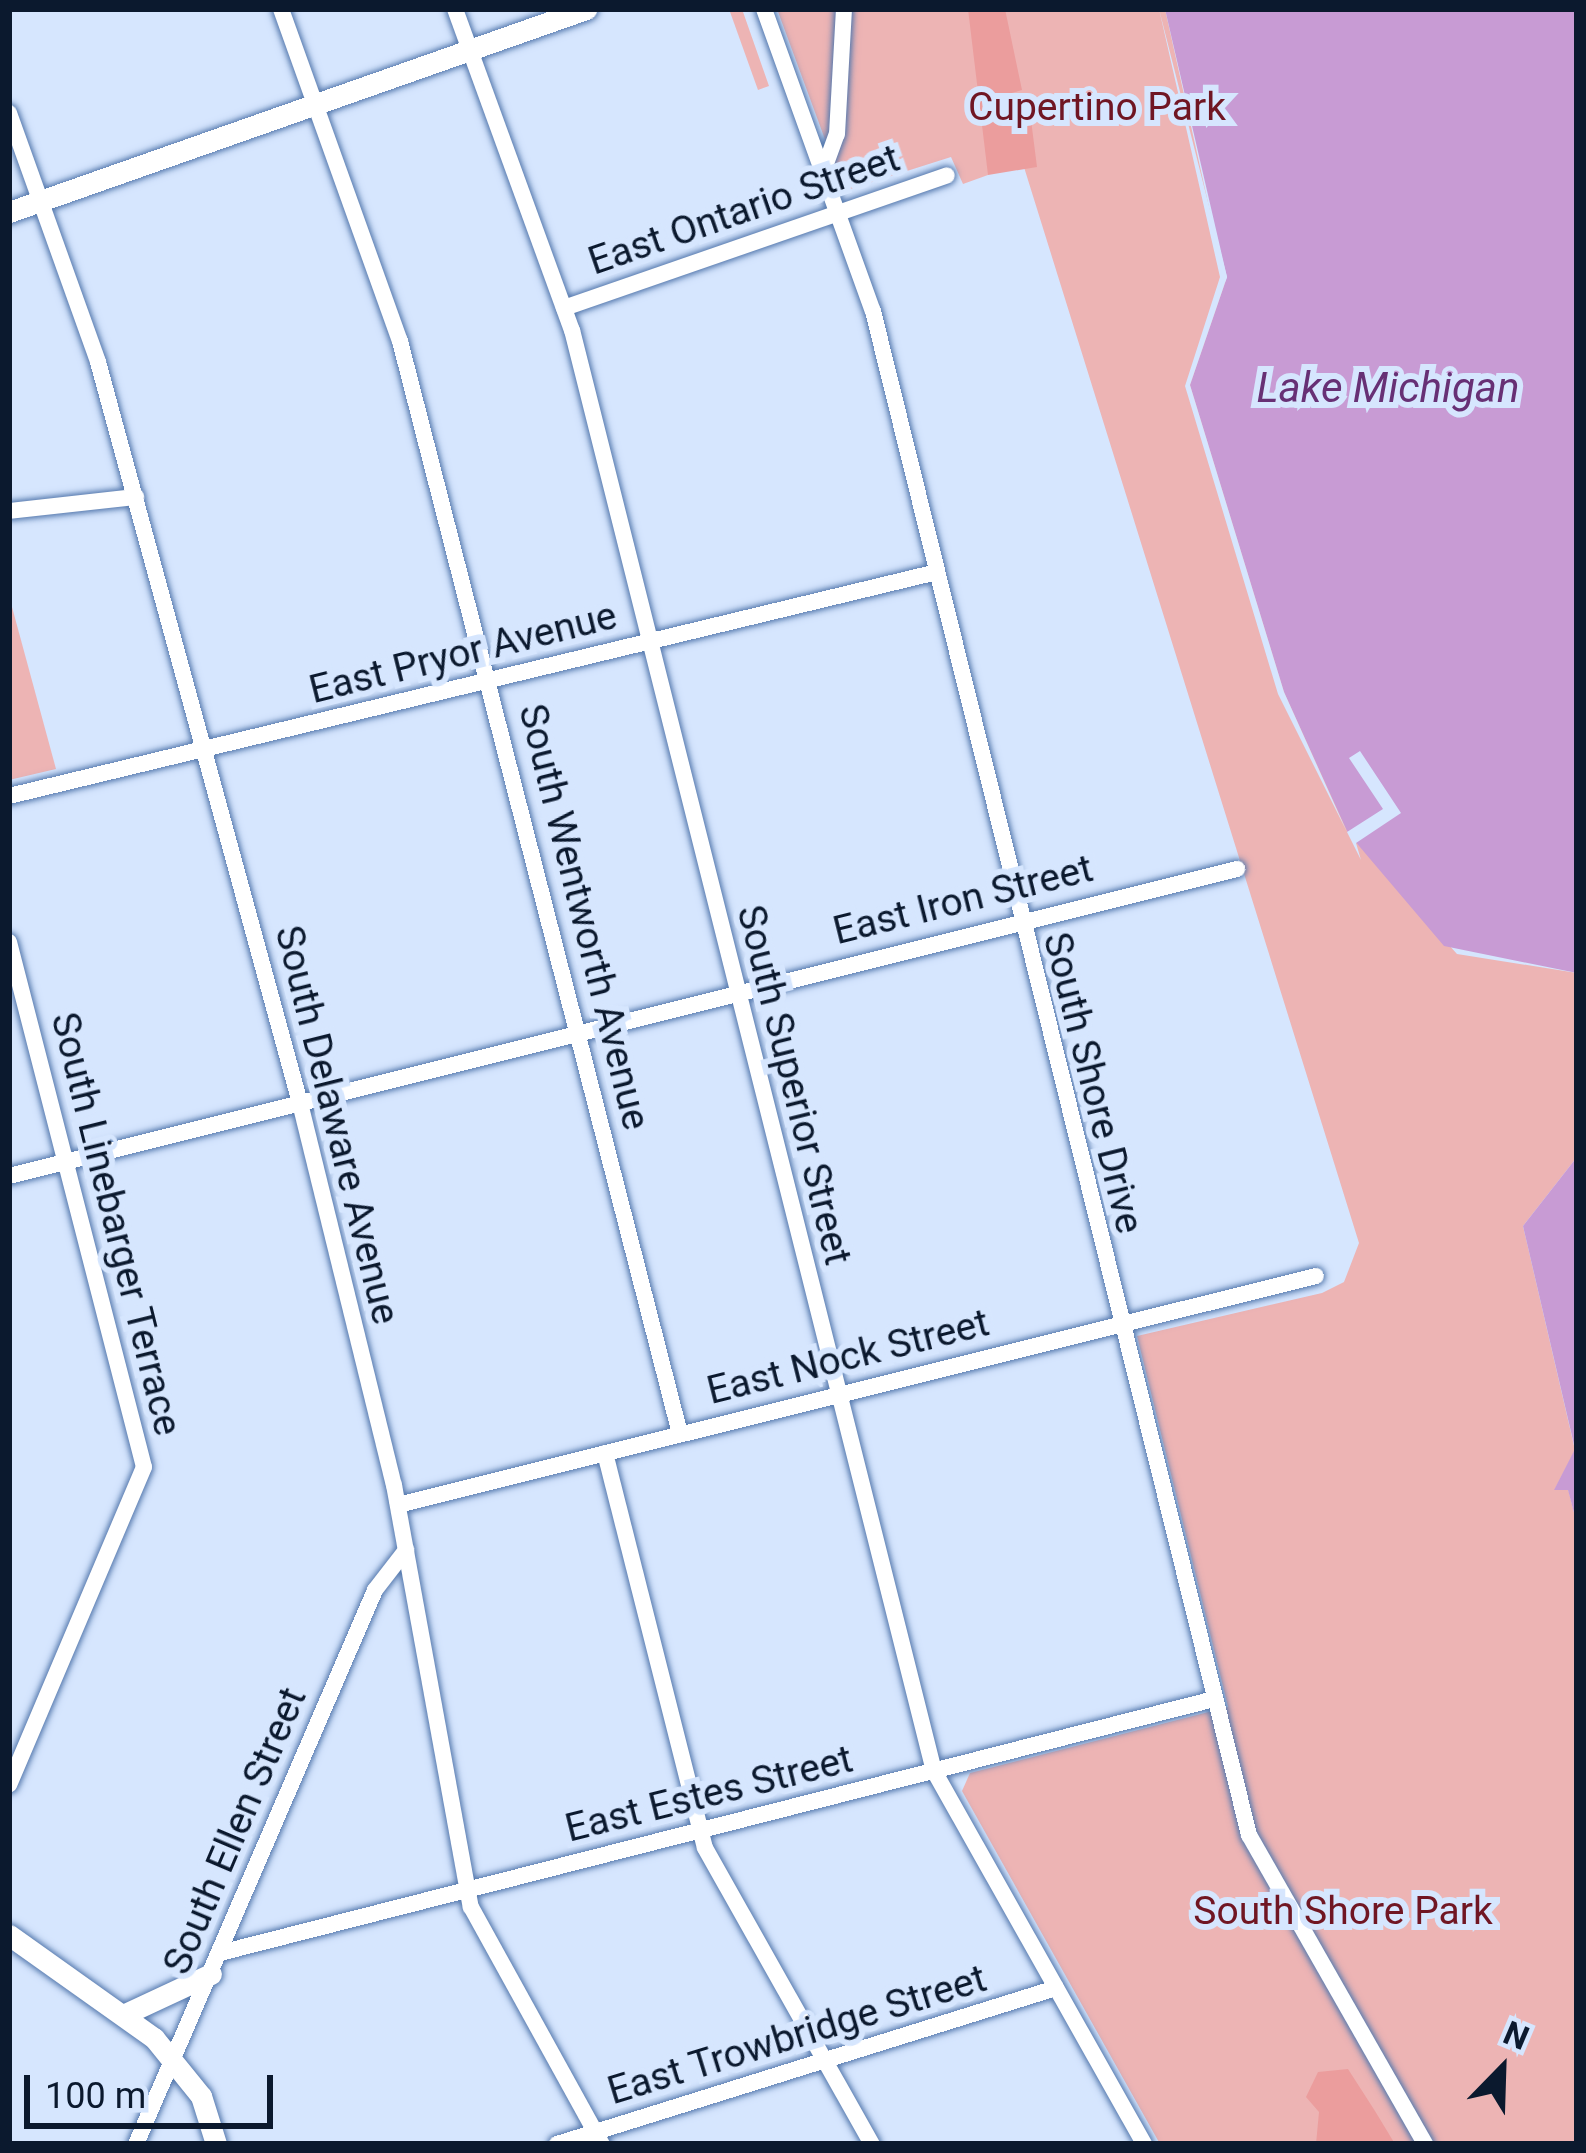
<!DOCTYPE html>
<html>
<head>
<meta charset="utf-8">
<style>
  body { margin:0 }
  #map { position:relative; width:1586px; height:2153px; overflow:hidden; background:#d6e6fe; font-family:Roboto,sans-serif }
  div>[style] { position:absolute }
  .green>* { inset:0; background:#edb4b4 }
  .forest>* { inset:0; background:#eb9d9d }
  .water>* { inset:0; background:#c89bd4 }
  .pier>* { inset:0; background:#d6e6fe }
  .roads { filter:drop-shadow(0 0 3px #5478ad) drop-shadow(0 0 3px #5478ad) }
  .minor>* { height:16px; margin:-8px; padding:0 8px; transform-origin:8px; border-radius:8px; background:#fff }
  .major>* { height:21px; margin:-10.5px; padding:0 10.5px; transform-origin:10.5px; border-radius:10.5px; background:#fff }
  span { translate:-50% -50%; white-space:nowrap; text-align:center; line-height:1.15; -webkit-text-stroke:12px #d6e6fe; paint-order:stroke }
  .park-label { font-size:39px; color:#701623 }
  .street-label { font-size:39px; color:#0b192e }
  .water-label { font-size:42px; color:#673075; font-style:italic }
  .frame { position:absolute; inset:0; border:12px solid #0b192e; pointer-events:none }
  .north { position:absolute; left:1442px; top:2009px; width:120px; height:120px; -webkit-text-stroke:9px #d6e6fe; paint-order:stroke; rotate:23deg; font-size:33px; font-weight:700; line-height:48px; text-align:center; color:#0b192e }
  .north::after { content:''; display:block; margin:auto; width:42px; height:54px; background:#0b192e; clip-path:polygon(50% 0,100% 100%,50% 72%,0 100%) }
  .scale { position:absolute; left:24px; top:2075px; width:249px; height:54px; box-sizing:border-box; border:6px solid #0b192e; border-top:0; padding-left:15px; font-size:36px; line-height:42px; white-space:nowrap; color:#0b192e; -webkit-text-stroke:9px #d6e6fe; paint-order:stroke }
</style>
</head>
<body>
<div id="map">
  <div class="green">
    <div style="clip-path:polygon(729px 9px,742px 9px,769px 86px,758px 90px)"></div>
    <div style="clip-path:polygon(777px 9px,1165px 9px,1348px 833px,1457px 954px,1577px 973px,1577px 1157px,1523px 1226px,1575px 1450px,1555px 1489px,1568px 1489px,1577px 1524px,1577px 2144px,1160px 2144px,962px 1791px,970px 1773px,1228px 1707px,1137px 1336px,1322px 1293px,1344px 1282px,1359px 1243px,1014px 135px,988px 144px,988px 175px,963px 184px,951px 157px,844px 191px)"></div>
    <div style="clip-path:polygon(9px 596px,56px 769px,9px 780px)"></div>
  </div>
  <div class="forest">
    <div style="clip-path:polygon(968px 9px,1005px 9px,1022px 90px,1008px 94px,1030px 112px,1037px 167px,988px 175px)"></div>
    <div style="clip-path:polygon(1348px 2069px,1375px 2111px,1395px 2144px,1316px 2144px,1319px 2112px,1306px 2097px,1318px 2072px)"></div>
  </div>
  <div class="water">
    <div style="clip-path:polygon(1165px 9px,1577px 9px,1577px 973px,1444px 946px,1348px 833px,1284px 692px,1190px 385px,1227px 277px)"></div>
    <div style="clip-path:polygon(1577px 1157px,1577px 1524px,1568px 1490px,1554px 1490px,1575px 1449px,1523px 1226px)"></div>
  </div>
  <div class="pier">
    <div style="clip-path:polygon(1159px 9px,1227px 277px,1190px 385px,1284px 692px,1347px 832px,1383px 809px,1349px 758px,1360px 751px,1401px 813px,1356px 843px,1361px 860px,1278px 694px,1185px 386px,1220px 277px)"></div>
  </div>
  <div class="roads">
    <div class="minor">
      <div style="left:281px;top:9px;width:353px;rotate:70.3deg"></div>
      <div style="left:400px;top:341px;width:1128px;rotate:75.63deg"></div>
      <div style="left:455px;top:9px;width:342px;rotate:70deg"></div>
      <div style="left:572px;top:330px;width:1486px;rotate:75.9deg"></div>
      <div style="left:934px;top:1771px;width:428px;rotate:60.6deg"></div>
      <div style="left:764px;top:9px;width:321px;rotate:70.2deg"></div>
      <div style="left:873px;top:311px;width:1570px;rotate:76.14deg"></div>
      <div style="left:1249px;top:1835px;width:356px;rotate:60.3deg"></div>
      <div style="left:9px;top:113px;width:264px;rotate:70.3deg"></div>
      <div style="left:98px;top:362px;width:768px;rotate:74.75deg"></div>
      <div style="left:300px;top:1103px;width:393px;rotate:76.2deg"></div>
      <div style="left:394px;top:1485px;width:429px;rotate:79.7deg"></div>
      <div style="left:471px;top:1907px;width:271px;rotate:61.1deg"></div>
      <div style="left:824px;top:169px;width:37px;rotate:-70deg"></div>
      <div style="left:837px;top:134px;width:125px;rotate:-86.8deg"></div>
      <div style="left:564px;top:308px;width:405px;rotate:-19.1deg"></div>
      <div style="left:9px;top:511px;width:128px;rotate:-6.3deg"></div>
      <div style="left:9px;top:796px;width:951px;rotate:-13.57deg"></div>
      <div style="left:9px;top:942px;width:542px;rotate:75.58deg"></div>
      <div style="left:144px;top:1467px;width:345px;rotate:113deg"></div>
      <div style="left:9px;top:1176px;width:1266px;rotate:-14.04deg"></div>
      <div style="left:605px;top:1453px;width:407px;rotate:75.8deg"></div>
      <div style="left:705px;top:1848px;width:340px;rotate:60.6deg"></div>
      <div style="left:398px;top:1505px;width:946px;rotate:-14.01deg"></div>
      <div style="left:220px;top:1953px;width:1026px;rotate:-14.33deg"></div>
      <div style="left:136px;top:2144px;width:603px;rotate:-66.66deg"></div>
      <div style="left:375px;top:1590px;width:51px;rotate:-52.2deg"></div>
      <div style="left:557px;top:2144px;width:523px;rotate:-17.36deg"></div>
    </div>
    <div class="major">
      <div style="left:9px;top:212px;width:612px;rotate:-19.38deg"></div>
      <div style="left:9px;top:1935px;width:178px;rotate:35.4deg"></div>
      <div style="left:154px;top:2038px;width:75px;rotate:51deg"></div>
      <div style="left:201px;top:2096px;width:50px;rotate:72.6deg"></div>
      <div style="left:123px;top:2015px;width:97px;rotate:-25deg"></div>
    </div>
  </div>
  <div class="park-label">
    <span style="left:1097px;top:107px">Cupertino Park</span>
    <span style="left:1343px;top:1911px">South Shore Park</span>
  </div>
  <div class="street-label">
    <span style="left:744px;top:210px;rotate:-19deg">East Ontario Street</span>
    <span style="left:463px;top:653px;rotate:-14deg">East Pryor Avenue</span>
    <span style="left:963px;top:900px;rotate:-14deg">East Iron Street</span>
    <span style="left:584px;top:917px;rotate:76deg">South Wentworth Avenue</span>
    <span style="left:1093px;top:1083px;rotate:76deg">South Shore Drive</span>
    <span style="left:794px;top:1085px;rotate:76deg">South Superior Street</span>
    <span style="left:337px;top:1125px;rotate:76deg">South Delaware Avenue</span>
    <span style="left:116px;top:1224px;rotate:76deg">South Linebarger Terrace</span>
    <span style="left:848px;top:1357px;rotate:-14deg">East Nock Street</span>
    <span style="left:709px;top:1794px;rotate:-14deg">East Estes Street</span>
    <span style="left:235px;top:1831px;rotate:-67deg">South Ellen Street</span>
    <span style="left:797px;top:2035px;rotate:-17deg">East Trowbridge Street</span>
  </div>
  <div class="water-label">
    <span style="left:1388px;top:388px">Lake Michigan</span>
  </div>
  <div class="frame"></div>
  <div class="north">N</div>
  <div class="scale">100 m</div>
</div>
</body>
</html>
